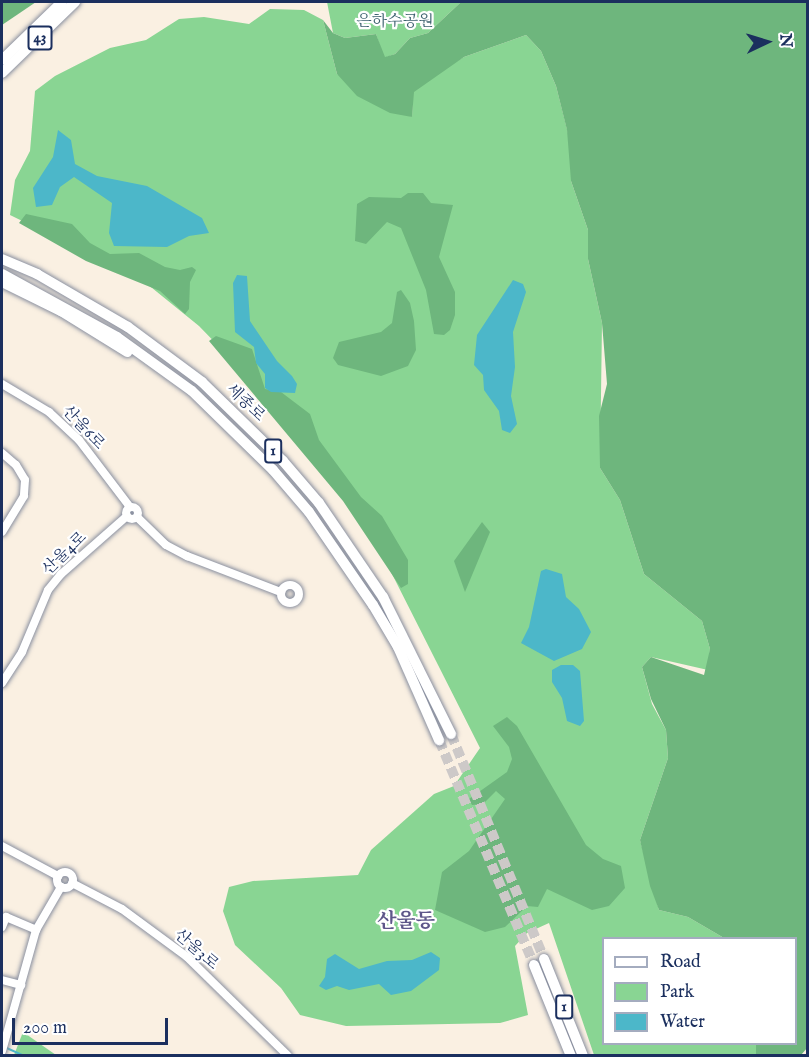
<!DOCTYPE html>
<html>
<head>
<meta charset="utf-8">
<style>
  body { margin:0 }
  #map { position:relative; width:809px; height:1057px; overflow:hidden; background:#faf0e2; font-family:"IM FELL English","Noto Serif KR",serif }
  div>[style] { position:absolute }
  .green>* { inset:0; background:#89d593 }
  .forest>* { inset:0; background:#6eb67d }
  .water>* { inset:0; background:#4cb7c9 }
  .stream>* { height:1.5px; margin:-0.75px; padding:0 0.75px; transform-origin:0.75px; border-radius:0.75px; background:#4cb7c9 }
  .highway-tunnel>* { height:10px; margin-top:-5px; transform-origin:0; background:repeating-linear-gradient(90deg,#cdc9c8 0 10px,transparent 0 15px) }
  .roads { filter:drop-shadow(0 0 2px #8a90a0) drop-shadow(0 0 2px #8a90a0) }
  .minor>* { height:8px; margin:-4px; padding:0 4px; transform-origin:4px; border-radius:4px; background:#fff }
  .minor>.ring { margin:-4px; padding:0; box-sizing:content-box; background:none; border:8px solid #fff; border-radius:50% }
  .highway>* { height:10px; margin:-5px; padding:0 5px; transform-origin:5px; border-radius:5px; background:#fff }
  span { translate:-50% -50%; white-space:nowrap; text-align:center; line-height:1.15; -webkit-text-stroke:4.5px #fff; paint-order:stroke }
  .shield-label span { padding:2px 4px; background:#fff; border:2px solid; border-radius:4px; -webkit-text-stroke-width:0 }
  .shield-label { font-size:15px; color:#1b2f5e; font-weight:700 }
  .park-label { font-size:16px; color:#3c616e }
  .street-label { font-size:16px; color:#1b2f5e }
  .quarter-label { font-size:20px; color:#5e578a; font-weight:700 }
  .frame { position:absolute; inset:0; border:3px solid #1b2f5e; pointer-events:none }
  .legend { position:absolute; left:602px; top:937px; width:195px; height:108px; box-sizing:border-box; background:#fff; border:2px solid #a4acbf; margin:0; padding:8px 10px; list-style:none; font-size:18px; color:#1b2f5e }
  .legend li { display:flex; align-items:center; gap:12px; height:30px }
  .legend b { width:30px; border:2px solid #a4acbf }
  .north { position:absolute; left:737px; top:12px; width:60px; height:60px; -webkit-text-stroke:4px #fff; paint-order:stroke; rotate:86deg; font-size:16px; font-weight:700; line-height:24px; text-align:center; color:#1b2f5e }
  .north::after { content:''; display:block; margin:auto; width:21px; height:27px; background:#1b2f5e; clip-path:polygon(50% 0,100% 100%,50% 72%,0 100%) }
  .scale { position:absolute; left:12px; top:1018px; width:156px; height:27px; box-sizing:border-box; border:3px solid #1b2f5e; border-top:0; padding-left:8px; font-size:18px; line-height:21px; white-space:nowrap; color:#1b2f5e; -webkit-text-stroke:4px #fff; paint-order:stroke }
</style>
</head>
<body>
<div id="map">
  <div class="green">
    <div style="clip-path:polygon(327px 2px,461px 2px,428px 33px,410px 38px,395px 54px,384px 58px,376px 34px,345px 38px,333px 33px)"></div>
    <div style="clip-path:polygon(270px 9px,304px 10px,323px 20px,337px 74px,412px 117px,413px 92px,429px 77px,464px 57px,526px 35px,541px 51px,556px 86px,571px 145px,571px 181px,588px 230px,588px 259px,602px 323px,600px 468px,620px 500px,644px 574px,702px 621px,710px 649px,708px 670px,651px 657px,642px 667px,652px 704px,666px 730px,668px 758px,640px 840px,659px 910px,688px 917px,724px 938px,604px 938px,604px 1044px,756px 1044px,756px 1055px,594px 1055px,549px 923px,527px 933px,515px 946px,528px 1015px,500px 1023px,346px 1026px,300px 1015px,281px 988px,235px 945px,223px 911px,229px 887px,253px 881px,358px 875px,371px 850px,434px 794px,454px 786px,480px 748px,391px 572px,372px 526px,263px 392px,199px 326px,141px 279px,10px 215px,15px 180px,30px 151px,35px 91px,55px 76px,110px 48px,146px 40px,179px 19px,204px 17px,249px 24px)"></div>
    <div style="clip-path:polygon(23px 1032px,56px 1055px,14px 1055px)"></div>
  </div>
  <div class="forest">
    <div style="clip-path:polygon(2px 2px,36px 2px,2px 25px)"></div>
    <div style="clip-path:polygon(461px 2px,807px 2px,808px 1047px,801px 1055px,756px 1055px,756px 1044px,796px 1044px,796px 938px,724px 938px,688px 917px,659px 910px,650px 886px,640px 840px,668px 758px,666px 730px,651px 699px,642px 667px,651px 657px,704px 675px,710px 649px,702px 621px,644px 574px,620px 500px,600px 468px,599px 416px,607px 384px,602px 323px,588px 259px,588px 230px,571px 181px,567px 130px,556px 86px,541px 51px,526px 35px,464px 57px,414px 92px,412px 117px,390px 113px,357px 96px,337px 74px,323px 20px,333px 33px,345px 38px,376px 34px,385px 57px,395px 54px,410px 38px,428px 33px)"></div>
    <div style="clip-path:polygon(408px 193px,423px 193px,431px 203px,453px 205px,439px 257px,455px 292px,455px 315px,450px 330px,444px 335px,434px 334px,426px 290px,401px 228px,387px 222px,366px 244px,355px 241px,357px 204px,369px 197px,401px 198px)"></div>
    <div style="clip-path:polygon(26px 214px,72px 224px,90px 243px,110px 254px,139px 253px,165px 267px,180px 270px,192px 267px,196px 270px,190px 282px,189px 309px,185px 314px,160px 291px,86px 261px,19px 223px)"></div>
    <div style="clip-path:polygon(401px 290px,410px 303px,414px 321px,416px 350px,408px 366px,381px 376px,338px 365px,333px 358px,339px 342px,381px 332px,392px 323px,397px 292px)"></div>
    <div style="clip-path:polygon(216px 336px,252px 349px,265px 389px,281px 392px,310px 414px,319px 440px,361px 497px,382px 516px,408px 560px,408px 584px,401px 588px,343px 501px,209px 341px)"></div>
    <div style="clip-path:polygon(482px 522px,490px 532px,465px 592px,454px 561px)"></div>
    <div style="clip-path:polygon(507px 717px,517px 726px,586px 845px,603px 859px,621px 866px,625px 888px,609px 906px,592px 910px,547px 889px,538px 907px,527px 906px,505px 927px,485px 932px,435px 910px,442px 872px,469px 851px,505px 799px,496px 791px,483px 804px,472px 805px,469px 799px,507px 772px,512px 759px,509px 747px,493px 726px)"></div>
  </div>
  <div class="water">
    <div style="clip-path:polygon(58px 130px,71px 140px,75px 164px,97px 176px,147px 186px,202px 218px,209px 233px,189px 236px,167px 247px,114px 246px,109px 233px,112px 203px,74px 177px,60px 187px,52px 205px,36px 207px,33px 188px,53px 157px)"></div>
    <div style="clip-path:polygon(237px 275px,247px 276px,250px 321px,277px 361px,292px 376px,297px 384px,295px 393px,271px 392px,265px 388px,265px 374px,256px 363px,254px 347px,235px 332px,233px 283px)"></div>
    <div style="clip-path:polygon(513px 280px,523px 284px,526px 292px,513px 332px,515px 367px,511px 396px,517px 424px,510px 433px,502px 430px,499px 411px,484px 390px,483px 375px,474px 365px,477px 335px)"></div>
    <div style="clip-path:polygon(546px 569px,562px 574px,566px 597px,579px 609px,591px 632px,582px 649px,554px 661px,521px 643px,529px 627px,541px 571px)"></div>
    <div style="clip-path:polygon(561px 665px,573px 665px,580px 671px,584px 721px,580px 726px,567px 721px,562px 698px,552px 682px,552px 670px)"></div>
    <div style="clip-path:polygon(431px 952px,440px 958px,439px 970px,411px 991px,391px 995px,379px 984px,349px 990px,337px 986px,326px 990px,319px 986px,325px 977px,327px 959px,335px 954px,359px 969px,387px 961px,412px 960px)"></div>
  </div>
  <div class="stream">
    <div style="left:7px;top:1048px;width:20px;rotate:24deg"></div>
  </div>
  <div class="highway-tunnel">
    <div style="left:451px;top:734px;width:243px;rotate:67.5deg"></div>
    <div style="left:439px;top:740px;width:244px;rotate:67.1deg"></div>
  </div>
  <div class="roads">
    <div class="minor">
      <div style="left:2px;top:384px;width:55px;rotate:30.8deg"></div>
      <div style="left:49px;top:412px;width:41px;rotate:43deg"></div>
      <div style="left:79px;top:440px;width:84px;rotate:52.7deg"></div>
      <div style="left:2px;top:453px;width:18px;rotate:41deg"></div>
      <div style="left:16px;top:465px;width:17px;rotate:59deg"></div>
      <div style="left:25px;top:480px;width:16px;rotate:94deg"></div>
      <div style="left:24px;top:496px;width:42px;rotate:121.4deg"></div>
      <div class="ring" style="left:126px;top:507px;width:4px;height:4px"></div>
      <div style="left:137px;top:517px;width:40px;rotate:44deg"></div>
      <div style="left:166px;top:545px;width:24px;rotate:28deg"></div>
      <div style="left:187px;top:556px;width:101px;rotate:21deg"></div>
      <div class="ring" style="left:281px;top:585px;width:10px;height:10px"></div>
      <div style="left:2px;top:683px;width:37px;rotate:-57deg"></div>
      <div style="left:22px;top:652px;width:67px;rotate:-67.2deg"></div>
      <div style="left:48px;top:590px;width:21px;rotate:-51deg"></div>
      <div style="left:61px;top:574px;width:88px;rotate:-41.3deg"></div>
      <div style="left:2px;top:846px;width:64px;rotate:28.2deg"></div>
      <div class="ring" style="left:57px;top:872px;width:8px;height:8px"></div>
      <div style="left:72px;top:883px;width:56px;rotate:27.5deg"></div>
      <div style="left:122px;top:909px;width:81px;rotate:36.4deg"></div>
      <div style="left:187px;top:957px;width:141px;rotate:44.4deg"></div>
      <div style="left:2px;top:927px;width:11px;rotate:-68deg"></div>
      <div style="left:6px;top:917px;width:33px;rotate:23deg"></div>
      <div style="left:2px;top:980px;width:20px;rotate:15deg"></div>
      <div style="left:2px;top:1051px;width:126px;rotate:-74.3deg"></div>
      <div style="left:36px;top:930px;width:50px;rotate:-59.8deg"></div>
    </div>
    <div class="highway">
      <div style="left:2px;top:60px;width:83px;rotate:-44deg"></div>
      <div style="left:2px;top:73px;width:102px;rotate:-44.2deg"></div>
      <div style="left:2px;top:259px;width:38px;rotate:23deg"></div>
      <div style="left:37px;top:274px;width:105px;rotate:30.2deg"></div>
      <div style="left:128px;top:327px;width:92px;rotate:36.6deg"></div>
      <div style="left:202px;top:382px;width:113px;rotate:44.3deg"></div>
      <div style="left:283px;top:461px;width:55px;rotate:49.4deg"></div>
      <div style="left:319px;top:503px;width:114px;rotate:55.8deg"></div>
      <div style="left:383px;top:597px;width:153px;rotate:63.6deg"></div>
      <div style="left:2px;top:274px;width:131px;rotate:28.7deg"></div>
      <div style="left:117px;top:337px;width:92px;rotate:35.8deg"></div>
      <div style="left:192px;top:391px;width:113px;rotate:44.3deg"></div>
      <div style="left:273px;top:470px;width:55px;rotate:49.4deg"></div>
      <div style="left:309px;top:512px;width:113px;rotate:55.5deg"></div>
      <div style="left:373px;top:605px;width:49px;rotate:59.2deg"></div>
      <div style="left:398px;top:647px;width:102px;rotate:66.2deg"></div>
      <div style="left:2px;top:282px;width:66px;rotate:26.2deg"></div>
      <div style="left:61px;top:311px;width:78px;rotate:31.8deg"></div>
      <div style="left:544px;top:959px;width:105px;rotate:68.1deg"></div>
      <div style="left:534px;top:965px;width:98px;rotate:67.9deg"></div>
    </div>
  </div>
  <div class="shield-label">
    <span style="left:40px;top:38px">43</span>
    <span style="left:273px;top:451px">1</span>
    <span style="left:564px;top:1007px">1</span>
  </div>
  <div class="park-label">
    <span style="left:395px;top:22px">은하수공원</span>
  </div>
  <div class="street-label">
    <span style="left:245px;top:403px;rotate:44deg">세종로</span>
    <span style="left:83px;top:428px;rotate:47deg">산울6로</span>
    <span style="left:65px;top:554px;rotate:-44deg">산울4로</span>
    <span style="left:196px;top:950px;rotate:41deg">산울3로</span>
  </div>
  <div class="quarter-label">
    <span style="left:406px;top:921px">산울동</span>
  </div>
  <div class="frame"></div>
  <ul class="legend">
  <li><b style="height:8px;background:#fff"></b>Road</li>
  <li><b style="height:16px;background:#89d593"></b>Park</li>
  <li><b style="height:16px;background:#4cb7c9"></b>Water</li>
  </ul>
  <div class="north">N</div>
  <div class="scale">200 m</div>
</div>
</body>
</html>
